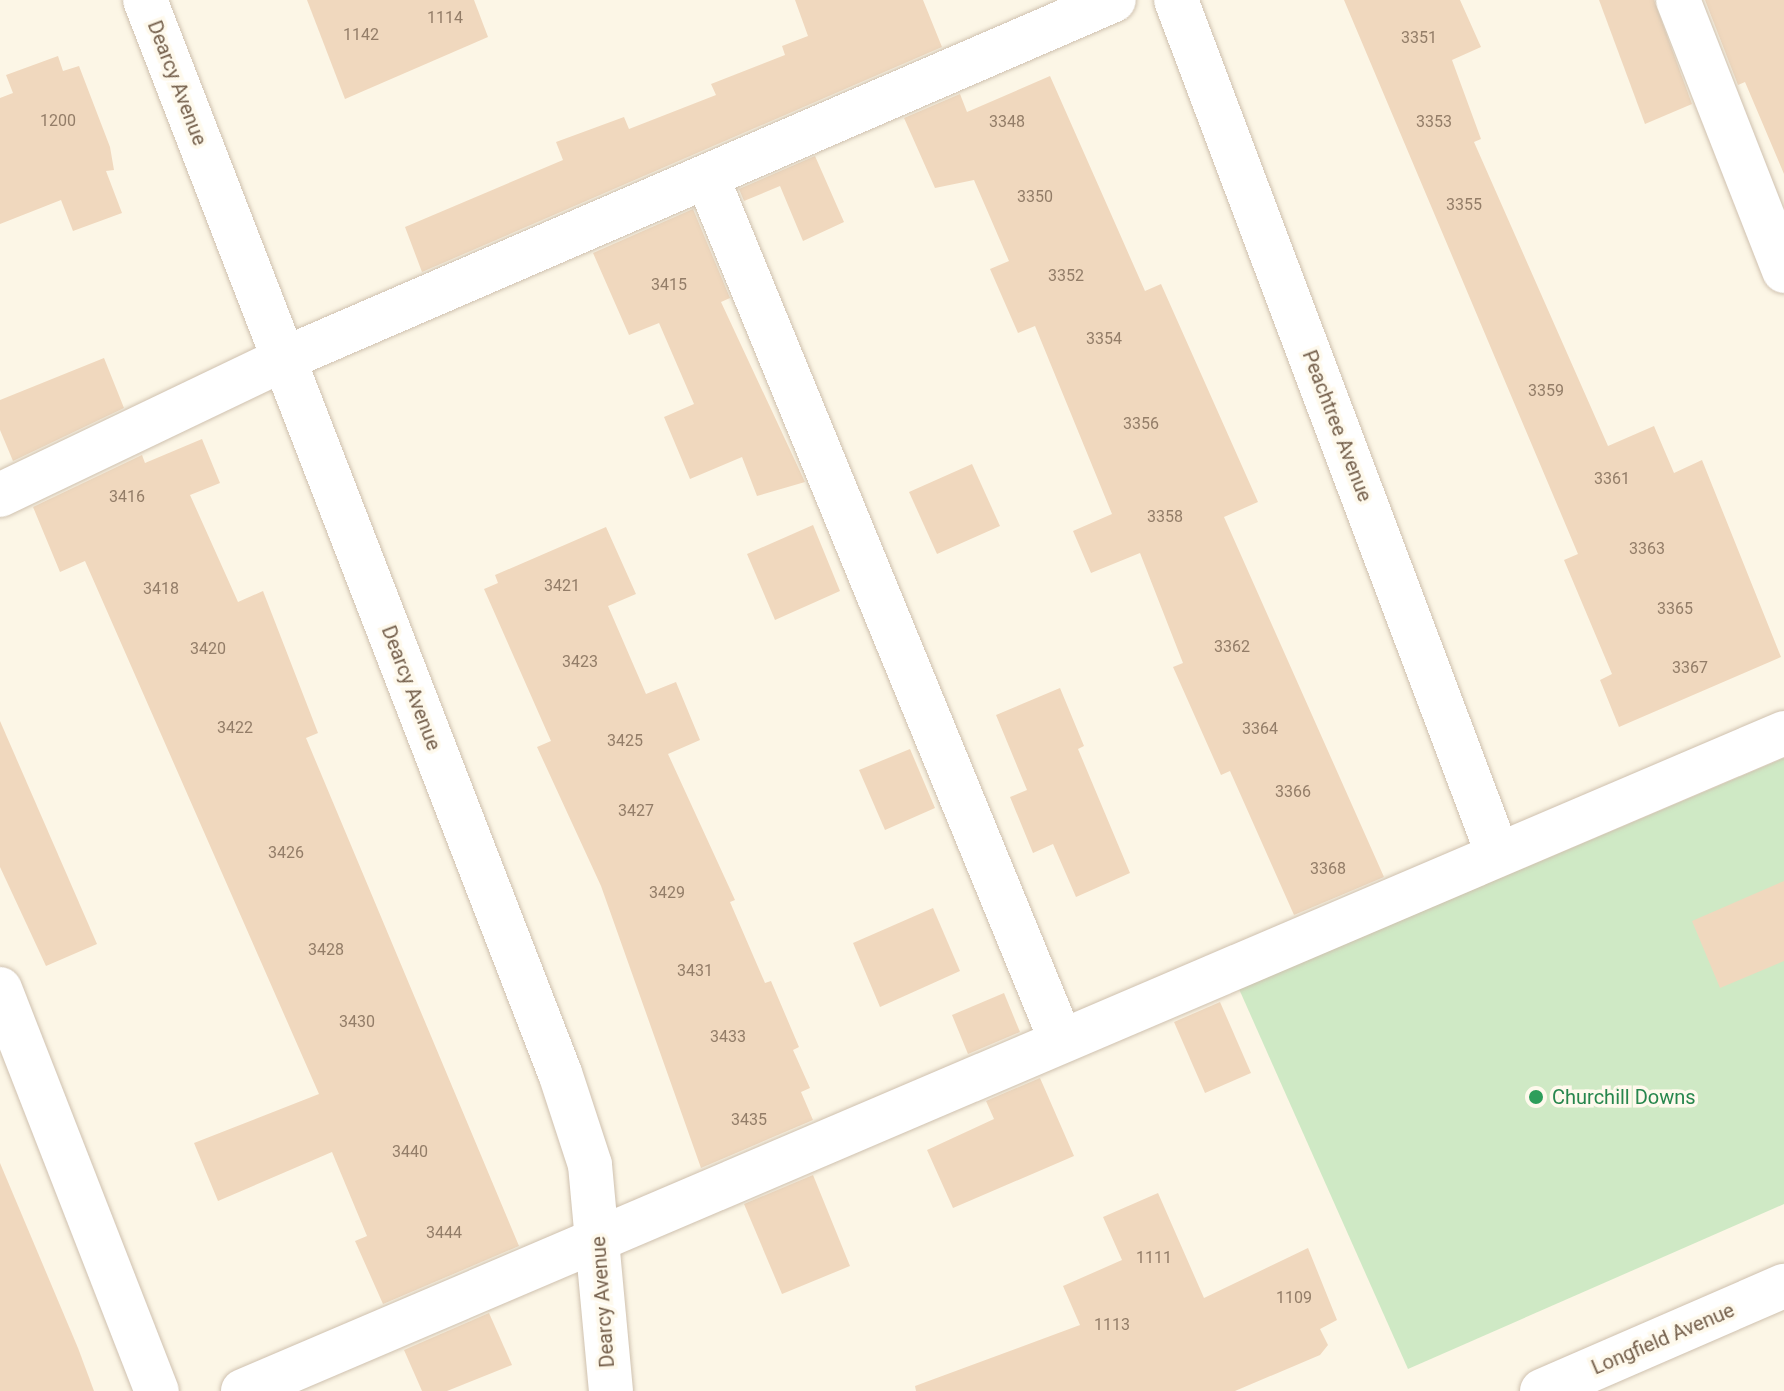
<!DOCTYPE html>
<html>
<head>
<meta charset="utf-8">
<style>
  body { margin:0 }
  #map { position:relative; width:1784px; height:1391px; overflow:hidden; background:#fcf6e6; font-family:Roboto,sans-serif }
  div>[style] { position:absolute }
  .green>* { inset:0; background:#cfe9c5 }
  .building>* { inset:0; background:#f0d8be }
  .roads { filter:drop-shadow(0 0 2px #cfc1af) drop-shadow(0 0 2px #cfc1af) }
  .minor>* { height:44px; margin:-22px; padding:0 22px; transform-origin:22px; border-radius:22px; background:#fff }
  .dots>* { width:22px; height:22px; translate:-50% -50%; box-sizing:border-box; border:4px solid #fef9ec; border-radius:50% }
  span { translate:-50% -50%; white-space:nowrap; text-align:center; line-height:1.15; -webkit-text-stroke:7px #fef9ec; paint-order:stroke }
  .number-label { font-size:16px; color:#937d68 }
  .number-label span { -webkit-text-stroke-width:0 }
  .street-label { font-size:20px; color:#745f4b }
  .leisure-label { font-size:20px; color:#27864d }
  .left { translate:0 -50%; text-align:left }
</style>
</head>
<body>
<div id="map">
  <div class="green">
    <div style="clip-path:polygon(1784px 758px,1784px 1204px,1408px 1369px,1239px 989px)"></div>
  </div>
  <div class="building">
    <div style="clip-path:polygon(307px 0,474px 0,488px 37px,345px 99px)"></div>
    <div style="clip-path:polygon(795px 0,923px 0,942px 47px,422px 272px,405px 227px,563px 160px,556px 142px,624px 117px,629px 129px,716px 95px,711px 84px,785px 55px,782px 46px,808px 36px)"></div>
    <div style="clip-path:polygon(1344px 0,1460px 0,1481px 47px,1452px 60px,1481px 139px,1474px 142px,1608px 446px,1654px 426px,1674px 473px,1702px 460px,1781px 657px,1619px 727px,1600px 680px,1612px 674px,1564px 560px,1578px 554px)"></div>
    <div style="clip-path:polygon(1599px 0,1654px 0,1692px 104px,1645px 124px)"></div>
    <div style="clip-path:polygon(1705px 0,1784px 0,1784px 174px,1745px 82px,1738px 85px)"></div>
    <div style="clip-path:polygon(58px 56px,63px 71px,79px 66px,110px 147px,114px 170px,106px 171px,122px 213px,73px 231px,61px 200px,0 224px,0 98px,13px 93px,6px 75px)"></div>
    <div style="clip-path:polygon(1050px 76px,1145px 291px,1161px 284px,1258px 502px,1224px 517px,1384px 877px,1294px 915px,1230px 771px,1221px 775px,1173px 667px,1183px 663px,1140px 553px,1091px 573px,1073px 531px,1112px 514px,1035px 326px,1018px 333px,990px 269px,1009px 261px,974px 180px,935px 188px,904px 118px,960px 94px,967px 112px)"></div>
    <div style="clip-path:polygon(815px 156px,844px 222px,803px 241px,780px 186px,744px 201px,739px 189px)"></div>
    <div style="clip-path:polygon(693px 209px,730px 298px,721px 302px,805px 482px,757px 496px,742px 457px,690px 479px,664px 417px,694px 404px,659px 323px,629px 335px,593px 253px)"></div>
    <div style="clip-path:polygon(104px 358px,124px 408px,13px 461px,0 430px,0 400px)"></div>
    <div style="clip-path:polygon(202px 439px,220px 483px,190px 495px,238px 602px,263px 591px,318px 733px,306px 738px,519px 1246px,383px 1304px,355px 1241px,367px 1236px,332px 1152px,218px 1201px,194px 1143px,319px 1094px,85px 561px,60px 572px,33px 507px,142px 455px,145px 463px)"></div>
    <div style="clip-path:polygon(972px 464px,1000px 526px,937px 554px,909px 492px)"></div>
    <div style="clip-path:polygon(813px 525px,840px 591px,775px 620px,747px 554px)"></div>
    <div style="clip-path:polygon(606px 527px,636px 594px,608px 606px,646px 694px,676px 682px,700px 740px,668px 754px,735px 900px,730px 902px,765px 983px,771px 981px,799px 1047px,793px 1050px,810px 1088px,801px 1092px,813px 1120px,701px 1168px,601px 886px,537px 747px,551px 741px,484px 589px,498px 583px,495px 575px)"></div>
    <div style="clip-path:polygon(1060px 688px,1084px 746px,1078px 749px,1130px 873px,1076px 897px,1053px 844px,1033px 853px,1010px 797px,1027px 790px,996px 715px)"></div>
    <div style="clip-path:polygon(0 721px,97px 944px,46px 966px,0 867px)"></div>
    <div style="clip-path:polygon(910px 749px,935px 808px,885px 830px,859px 770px)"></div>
    <div style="clip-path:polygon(1784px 881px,1784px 961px,1720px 988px,1692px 921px)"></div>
    <div style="clip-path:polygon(933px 908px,960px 971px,880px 1007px,853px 943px)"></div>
    <div style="clip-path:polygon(1004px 993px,1020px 1032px,968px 1054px,952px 1015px)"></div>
    <div style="clip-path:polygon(1220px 1002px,1251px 1073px,1205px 1093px,1174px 1022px)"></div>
    <div style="clip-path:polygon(1040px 1078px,1074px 1156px,953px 1208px,927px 1150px,994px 1119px,986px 1101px)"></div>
    <div style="clip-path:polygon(0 1163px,78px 1348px,94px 1391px,0 1391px)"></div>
    <div style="clip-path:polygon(813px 1175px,850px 1266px,782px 1294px,744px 1204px)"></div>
    <div style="clip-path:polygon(1158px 1193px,1204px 1298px,1308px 1248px,1337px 1320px,1320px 1329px,1328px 1345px,1320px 1355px,1235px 1391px,916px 1391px,915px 1386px,1080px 1325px,1063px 1286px,1122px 1260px,1103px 1217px)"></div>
    <div style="clip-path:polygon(489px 1313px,512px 1365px,447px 1391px,422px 1391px,404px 1350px)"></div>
  </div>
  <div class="roads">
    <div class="minor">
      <div style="left:145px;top:0;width:1150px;rotate:68.86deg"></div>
      <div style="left:560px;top:1073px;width:97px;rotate:71.9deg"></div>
      <div style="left:590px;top:1165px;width:227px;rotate:84.7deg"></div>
      <div style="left:1176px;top:0;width:910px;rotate:69.36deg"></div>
      <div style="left:1678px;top:0;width:291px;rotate:68.6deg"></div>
      <div style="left:707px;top:177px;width:931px;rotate:67.71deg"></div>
      <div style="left:0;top:495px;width:315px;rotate:-25.6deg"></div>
      <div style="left:284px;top:359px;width:904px;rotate:-23.39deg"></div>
      <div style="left:0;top:989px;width:432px;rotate:68.7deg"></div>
      <div style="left:243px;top:1391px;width:1676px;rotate:-23.12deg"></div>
      <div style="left:1542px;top:1391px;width:264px;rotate:-23.5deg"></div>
    </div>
  </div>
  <div class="dots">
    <div style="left:1536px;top:1097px;background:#2e9e5b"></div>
  </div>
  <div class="number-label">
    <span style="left:445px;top:18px">1114</span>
    <span style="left:361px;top:35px">1142</span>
    <span style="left:1419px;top:38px">3351</span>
    <span style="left:58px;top:121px">1200</span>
    <span style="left:1007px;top:122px">3348</span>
    <span style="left:1434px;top:122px">3353</span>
    <span style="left:1035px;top:197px">3350</span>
    <span style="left:1464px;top:205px">3355</span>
    <span style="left:1066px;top:276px">3352</span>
    <span style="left:669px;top:285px">3415</span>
    <span style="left:1104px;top:339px">3354</span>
    <span style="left:1546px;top:391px">3359</span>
    <span style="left:1141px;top:424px">3356</span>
    <span style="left:1612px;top:479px">3361</span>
    <span style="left:127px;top:497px">3416</span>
    <span style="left:1165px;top:517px">3358</span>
    <span style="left:1647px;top:549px">3363</span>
    <span style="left:562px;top:586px">3421</span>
    <span style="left:161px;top:589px">3418</span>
    <span style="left:1675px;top:609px">3365</span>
    <span style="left:1232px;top:647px">3362</span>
    <span style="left:208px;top:649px">3420</span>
    <span style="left:580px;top:662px">3423</span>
    <span style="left:1690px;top:668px">3367</span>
    <span style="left:235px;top:728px">3422</span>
    <span style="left:1260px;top:729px">3364</span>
    <span style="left:625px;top:741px">3425</span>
    <span style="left:1293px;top:792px">3366</span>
    <span style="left:636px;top:811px">3427</span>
    <span style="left:286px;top:853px">3426</span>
    <span style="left:1328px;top:869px">3368</span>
    <span style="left:667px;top:893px">3429</span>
    <span style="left:326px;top:950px">3428</span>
    <span style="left:695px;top:971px">3431</span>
    <span style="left:357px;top:1022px">3430</span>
    <span style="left:728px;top:1037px">3433</span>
    <span style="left:749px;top:1120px">3435</span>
    <span style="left:410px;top:1152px">3440</span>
    <span style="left:444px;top:1233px">3444</span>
    <span style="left:1154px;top:1258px">1111</span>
    <span style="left:1294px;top:1298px">1109</span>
    <span style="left:1112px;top:1325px">1113</span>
  </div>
  <div class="street-label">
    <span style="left:177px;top:83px;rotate:69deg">Dearcy Avenue</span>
    <span style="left:1337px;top:426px;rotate:69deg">Peachtree Avenue</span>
    <span style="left:411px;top:688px;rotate:69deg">Dearcy Avenue</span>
    <span style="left:603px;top:1302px;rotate:-94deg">Dearcy Avenue</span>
    <span style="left:1663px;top:1339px;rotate:-23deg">Longfield Avenue</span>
  </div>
  <div class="leisure-label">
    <span class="left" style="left:1552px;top:1097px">Churchill Downs</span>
  </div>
</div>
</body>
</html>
